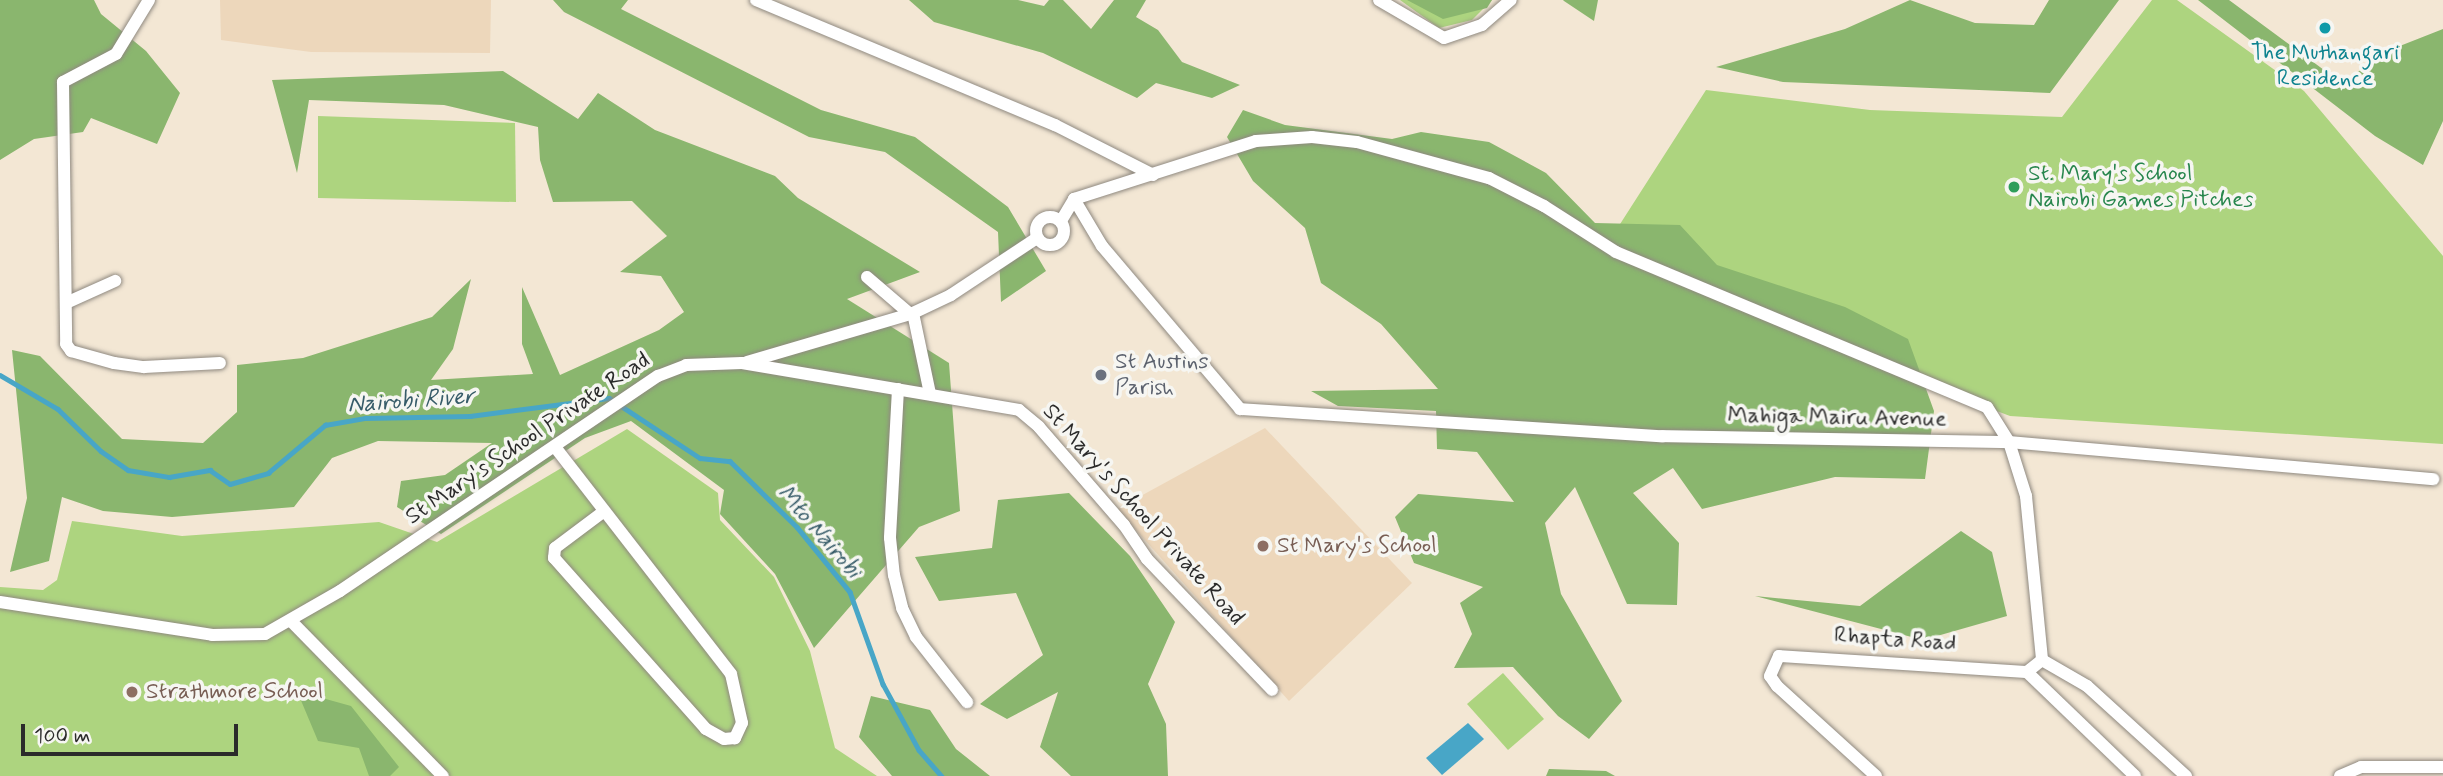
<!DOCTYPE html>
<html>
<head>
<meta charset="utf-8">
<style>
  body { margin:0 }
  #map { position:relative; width:2443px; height:776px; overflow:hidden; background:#f3e7d4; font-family:Mynerve,sans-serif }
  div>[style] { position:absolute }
  .built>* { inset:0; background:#edd7bb }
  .green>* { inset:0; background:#add47f }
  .forest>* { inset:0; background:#8ab66e }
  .water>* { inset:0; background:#48a6c7 }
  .stream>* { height:4.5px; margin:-2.25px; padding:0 2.25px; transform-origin:2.25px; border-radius:2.25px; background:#48a6c7 }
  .roads { filter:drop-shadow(0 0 2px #8f8980) drop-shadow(0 0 2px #8f8980) }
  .street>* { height:12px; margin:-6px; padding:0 6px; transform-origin:6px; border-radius:6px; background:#fff }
  .street>.ring { margin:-6px; padding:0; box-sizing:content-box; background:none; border:12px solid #fff; border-radius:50% }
  .dots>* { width:19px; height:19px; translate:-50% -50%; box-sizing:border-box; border:4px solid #f6f6f2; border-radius:50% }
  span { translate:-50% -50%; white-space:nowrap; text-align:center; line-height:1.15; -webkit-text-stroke:7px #f6f6f2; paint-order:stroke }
  .culture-label { font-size:23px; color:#0d838f }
  .leisure-label { font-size:23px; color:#27864d }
  .left { translate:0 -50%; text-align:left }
  .worship-label { font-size:23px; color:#5b616d }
  .street-label { font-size:23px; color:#2b2b2b }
  .education-label { font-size:23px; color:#785e54 }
  .water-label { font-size:24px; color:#375c69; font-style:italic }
  .scale { position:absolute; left:21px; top:724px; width:217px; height:32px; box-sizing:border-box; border:4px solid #2b2b2b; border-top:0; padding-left:9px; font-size:21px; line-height:24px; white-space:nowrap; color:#2b2b2b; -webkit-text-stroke:5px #f6f6f2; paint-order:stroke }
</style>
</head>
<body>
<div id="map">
  <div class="built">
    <div style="clip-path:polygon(220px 0,491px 0,490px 53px,311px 52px,221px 40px)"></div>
    <div style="clip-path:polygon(1265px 428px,1412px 583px,1289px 701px,1117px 509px)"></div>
  </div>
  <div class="green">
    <div style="clip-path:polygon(1400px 0,1492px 0,1472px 20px,1439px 28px)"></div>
    <div style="clip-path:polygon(2152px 0,2177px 0,2304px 91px,2443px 256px,2443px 444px,2010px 416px,1597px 260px,1706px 90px,1870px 110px,2062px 117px)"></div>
    <div style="clip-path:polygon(318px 116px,515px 123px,516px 202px,318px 198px)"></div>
    <div style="clip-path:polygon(627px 429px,718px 493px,720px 520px,774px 577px,810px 651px,835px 748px,877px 776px,0 776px,0 587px,43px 590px,57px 580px,72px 521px,182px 536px,379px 522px,437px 542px)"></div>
    <div style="clip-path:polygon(1503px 673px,1544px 719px,1508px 750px,1467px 704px)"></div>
  </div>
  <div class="forest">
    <div style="clip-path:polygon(0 0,94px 0,101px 14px,146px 51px,180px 93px,157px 144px,91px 118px,83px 132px,34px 139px,0 160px)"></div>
    <div style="clip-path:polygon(553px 0,628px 0,621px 9px,821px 110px,915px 137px,1008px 207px,1046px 271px,1001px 302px,998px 232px,885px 152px,809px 137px,564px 12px)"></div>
    <div style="clip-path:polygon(909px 0,1018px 0,1044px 6px,1049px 0,1063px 0,1091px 29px,1114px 0,1146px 0,1136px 17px,1158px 30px,1182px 62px,1240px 85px,1212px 98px,1156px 83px,1137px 98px,1043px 53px,934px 22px)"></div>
    <div style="clip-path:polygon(1407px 0,1492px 0,1487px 8px,1443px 19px)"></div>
    <div style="clip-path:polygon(1563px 0,1598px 0,1594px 21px,1564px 1px)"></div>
    <div style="clip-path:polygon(1910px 0,1975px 23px,2034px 25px,2049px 0,2119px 0,2050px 93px,1783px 82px,1716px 67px,1845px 29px)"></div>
    <div style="clip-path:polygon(2198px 0,2229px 0,2343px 84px,2382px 53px,2443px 29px,2443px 121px,2423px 165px,2375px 136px)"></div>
    <div style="clip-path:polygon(503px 71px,578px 119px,598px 93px,655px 130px,775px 176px,798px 198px,920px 272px,847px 299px,949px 363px,960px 511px,919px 527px,814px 648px,775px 574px,720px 514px,724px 490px,631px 421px,585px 438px,441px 534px,397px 507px,401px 481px,445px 475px,492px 443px,378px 441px,332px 458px,294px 507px,172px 517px,103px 511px,62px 497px,49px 561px,10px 572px,27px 498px,12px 350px,40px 356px,122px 439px,203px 443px,237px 412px,237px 365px,303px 358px,432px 317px,471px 279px,453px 349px,431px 380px,533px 374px,522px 344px,522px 287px,560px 375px,659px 330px,684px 312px,661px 276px,620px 272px,667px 236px,632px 201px,553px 202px,540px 160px,538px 127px,444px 105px,309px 100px,297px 173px,272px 80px)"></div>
    <div style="clip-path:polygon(1243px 110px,1285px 125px,1392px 139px,1421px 132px,1489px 142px,1546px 173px,1595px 223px,1680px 225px,1717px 265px,1845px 307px,1908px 339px,1934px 411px,1925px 479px,1835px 477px,1702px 509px,1673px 468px,1633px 493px,1679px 543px,1677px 605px,1627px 604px,1575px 487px,1545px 523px,1561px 594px,1622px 701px,1589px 739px,1558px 716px,1513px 667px,1454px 668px,1472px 634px,1460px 603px,1483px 587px,1414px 563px,1395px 517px,1418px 494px,1514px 502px,1477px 452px,1437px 449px,1436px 411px,1338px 406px,1311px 391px,1438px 389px,1381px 324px,1321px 283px,1305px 228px,1253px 181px,1227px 137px)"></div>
    <div style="clip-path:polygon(1069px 493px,1130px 556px,1175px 622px,1148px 684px,1166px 724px,1168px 776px,1071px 776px,1040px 747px,1058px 692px,1007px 719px,980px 704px,1043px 655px,1016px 593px,939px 601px,915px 557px,992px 548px,998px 500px)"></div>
    <div style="clip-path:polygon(1961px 531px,1992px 552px,2007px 616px,1923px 640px,1755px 596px,1860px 606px)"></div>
    <div style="clip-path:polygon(297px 691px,351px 706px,399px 767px,390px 776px,369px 776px,359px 748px,318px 741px)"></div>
    <div style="clip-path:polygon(871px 696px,930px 710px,956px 749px,990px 776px,892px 776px,859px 737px)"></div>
    <div style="clip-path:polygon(1549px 769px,1606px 771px,1615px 776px,1546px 776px)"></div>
  </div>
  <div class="water">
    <div style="clip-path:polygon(1468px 723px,1484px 739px,1442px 775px,1426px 758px)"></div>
  </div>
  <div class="stream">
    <div style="left:0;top:375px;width:67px;rotate:30.4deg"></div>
    <div style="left:58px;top:409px;width:60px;rotate:44.3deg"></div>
    <div style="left:101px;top:451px;width:33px;rotate:35deg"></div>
    <div style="left:128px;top:470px;width:42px;rotate:9.7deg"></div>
    <div style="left:169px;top:477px;width:42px;rotate:-9.7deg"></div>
    <div style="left:210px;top:470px;width:24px;rotate:35deg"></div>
    <div style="left:230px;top:484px;width:40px;rotate:-16deg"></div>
    <div style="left:268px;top:473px;width:75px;rotate:-40.1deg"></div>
    <div style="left:325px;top:425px;width:41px;rotate:-9.9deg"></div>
    <div style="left:365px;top:418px;width:105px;rotate:-1.1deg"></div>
    <div style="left:470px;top:416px;width:140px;rotate:-7.4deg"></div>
    <div style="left:609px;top:398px;width:109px;rotate:33.4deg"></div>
    <div style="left:700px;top:458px;width:30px;rotate:6deg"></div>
    <div style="left:730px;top:461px;width:94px;rotate:44.6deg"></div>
    <div style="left:797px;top:527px;width:84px;rotate:50.8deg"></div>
    <div style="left:850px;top:592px;width:98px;rotate:70.3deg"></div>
    <div style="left:883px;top:684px;width:75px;rotate:61.4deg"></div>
    <div style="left:919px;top:750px;width:35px;rotate:49deg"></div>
  </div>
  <div class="roads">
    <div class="street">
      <div style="left:149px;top:0;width:63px;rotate:121.4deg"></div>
      <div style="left:116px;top:54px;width:60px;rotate:152.2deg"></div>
      <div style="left:63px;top:82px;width:262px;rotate:89.3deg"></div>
      <div style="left:66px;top:344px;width:9px;rotate:54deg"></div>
      <div style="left:71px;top:351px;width:45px;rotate:15.6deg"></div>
      <div style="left:114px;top:363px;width:30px;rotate:8deg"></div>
      <div style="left:144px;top:367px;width:76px;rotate:-3deg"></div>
      <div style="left:756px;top:0;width:324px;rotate:22.7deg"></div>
      <div style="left:1055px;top:125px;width:110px;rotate:27deg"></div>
      <div style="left:1379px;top:0;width:75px;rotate:30.3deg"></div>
      <div style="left:1444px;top:38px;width:40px;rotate:-18.9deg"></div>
      <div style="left:1482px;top:25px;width:38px;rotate:-41deg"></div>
      <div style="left:1074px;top:199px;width:55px;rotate:59.2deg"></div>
      <div style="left:1102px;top:246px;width:214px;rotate:49.7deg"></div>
      <div style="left:1240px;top:409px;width:423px;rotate:3.7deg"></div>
      <div style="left:1662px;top:436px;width:347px;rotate:1deg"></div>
      <div style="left:2009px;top:442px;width:426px;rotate:5deg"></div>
      <div class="ring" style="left:1036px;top:217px;width:16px;height:16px"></div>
      <div style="left:1061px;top:221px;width:26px;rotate:-59deg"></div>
      <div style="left:1074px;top:199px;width:191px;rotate:-17.7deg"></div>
      <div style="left:1256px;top:141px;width:56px;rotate:-4.1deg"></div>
      <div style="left:1312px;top:137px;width:45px;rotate:6.3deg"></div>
      <div style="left:1357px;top:142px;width:137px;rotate:15.3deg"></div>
      <div style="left:1489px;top:178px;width:62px;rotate:27deg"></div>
      <div style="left:1544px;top:206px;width:85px;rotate:32.6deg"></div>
      <div style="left:1616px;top:252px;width:402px;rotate:22.7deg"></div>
      <div style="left:1987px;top:407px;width:41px;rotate:57.8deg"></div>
      <div style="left:2009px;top:442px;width:57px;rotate:72.5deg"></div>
      <div style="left:2026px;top:496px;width:165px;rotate:84.4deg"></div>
      <div style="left:867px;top:277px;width:57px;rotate:40.7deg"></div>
      <div style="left:66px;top:303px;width:54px;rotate:-24.2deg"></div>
      <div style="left:913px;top:313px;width:83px;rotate:78.1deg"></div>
      <div style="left:747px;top:362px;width:173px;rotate:-16.4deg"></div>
      <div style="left:913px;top:313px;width:42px;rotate:-25.3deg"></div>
      <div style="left:951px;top:295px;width:103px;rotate:-33.5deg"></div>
      <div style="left:898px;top:389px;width:149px;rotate:93.1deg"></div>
      <div style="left:890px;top:538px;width:37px;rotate:84deg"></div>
      <div style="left:894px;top:575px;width:34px;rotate:76deg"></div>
      <div style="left:902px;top:608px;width:32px;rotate:64deg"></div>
      <div style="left:916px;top:637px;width:83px;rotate:51.9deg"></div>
      <div style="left:555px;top:447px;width:287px;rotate:52.2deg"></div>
      <div style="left:731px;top:674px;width:50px;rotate:77.3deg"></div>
      <div style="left:742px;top:723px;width:17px;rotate:115deg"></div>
      <div style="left:735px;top:738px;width:11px;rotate:175deg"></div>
      <div style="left:724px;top:739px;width:21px;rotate:-151deg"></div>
      <div style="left:706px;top:729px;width:229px;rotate:-131.6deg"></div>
      <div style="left:554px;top:558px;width:10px;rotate:-84deg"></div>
      <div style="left:555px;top:548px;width:60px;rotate:-36.9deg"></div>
      <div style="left:0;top:602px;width:215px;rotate:8.8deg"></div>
      <div style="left:212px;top:635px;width:53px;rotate:-1.1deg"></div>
      <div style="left:265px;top:634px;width:86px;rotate:-29.8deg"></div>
      <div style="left:340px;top:591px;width:384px;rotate:-34.1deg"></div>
      <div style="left:658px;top:376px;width:30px;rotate:-21deg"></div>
      <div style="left:686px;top:365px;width:56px;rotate:-2deg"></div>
      <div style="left:742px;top:363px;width:281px;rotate:9.6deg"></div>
      <div style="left:1019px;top:410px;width:26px;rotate:40deg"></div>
      <div style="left:1039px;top:427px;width:130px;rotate:49.1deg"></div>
      <div style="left:1124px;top:525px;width:41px;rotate:55.9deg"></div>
      <div style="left:1147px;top:559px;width:181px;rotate:46.3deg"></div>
      <div style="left:291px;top:621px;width:217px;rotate:45.6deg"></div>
      <div style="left:2027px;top:672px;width:19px;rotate:-39deg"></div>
      <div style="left:2042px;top:660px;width:52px;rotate:30deg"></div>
      <div style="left:2087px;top:686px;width:134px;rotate:42.3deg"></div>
      <div style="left:1876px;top:776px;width:134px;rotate:-137.7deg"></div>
      <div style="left:1777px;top:686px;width:12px;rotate:-125deg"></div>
      <div style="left:1770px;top:676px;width:22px;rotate:-66deg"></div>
      <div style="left:1779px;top:656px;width:249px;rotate:3.7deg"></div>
      <div style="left:2027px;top:672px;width:150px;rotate:43.9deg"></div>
      <div style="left:2340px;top:776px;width:23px;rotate:-23deg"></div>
      <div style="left:2361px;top:767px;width:82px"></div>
    </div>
  </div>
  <div class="dots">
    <div style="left:2325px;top:28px;background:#0f9aa8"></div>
    <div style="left:2014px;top:187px;background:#2e9e5b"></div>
    <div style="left:1101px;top:375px;background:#6b7280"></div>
    <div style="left:1263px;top:546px;background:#8d6e63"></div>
    <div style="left:132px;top:692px;background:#8d6e63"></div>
  </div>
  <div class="culture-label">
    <span style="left:2325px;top:66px">The Muthangari<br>Residence</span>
  </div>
  <div class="leisure-label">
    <span class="left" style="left:2028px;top:187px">St. Mary's School<br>Nairobi Games Pitches</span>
  </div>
  <div class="worship-label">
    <span class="left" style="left:1115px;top:375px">St Austins<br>Parish</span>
  </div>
  <div class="street-label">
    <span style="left:1837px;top:418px;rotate:1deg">Mahiga Mairu Avenue</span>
    <span style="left:528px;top:439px;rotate:-34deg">St Mary's School Private Road</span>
    <span style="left:1143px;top:515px;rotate:48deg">St Mary's School Private Road</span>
    <span style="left:1895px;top:640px;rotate:4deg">Rhapta Road</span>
  </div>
  <div class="education-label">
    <span class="left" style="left:1277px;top:546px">St Mary's School</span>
    <span class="left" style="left:146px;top:692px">Strathmore School</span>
  </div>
  <div class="water-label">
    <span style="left:411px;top:401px;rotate:-4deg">Nairobi River</span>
    <span style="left:819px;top:532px;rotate:49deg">Mto Nairobi</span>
  </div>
  <div class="scale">100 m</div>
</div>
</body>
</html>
